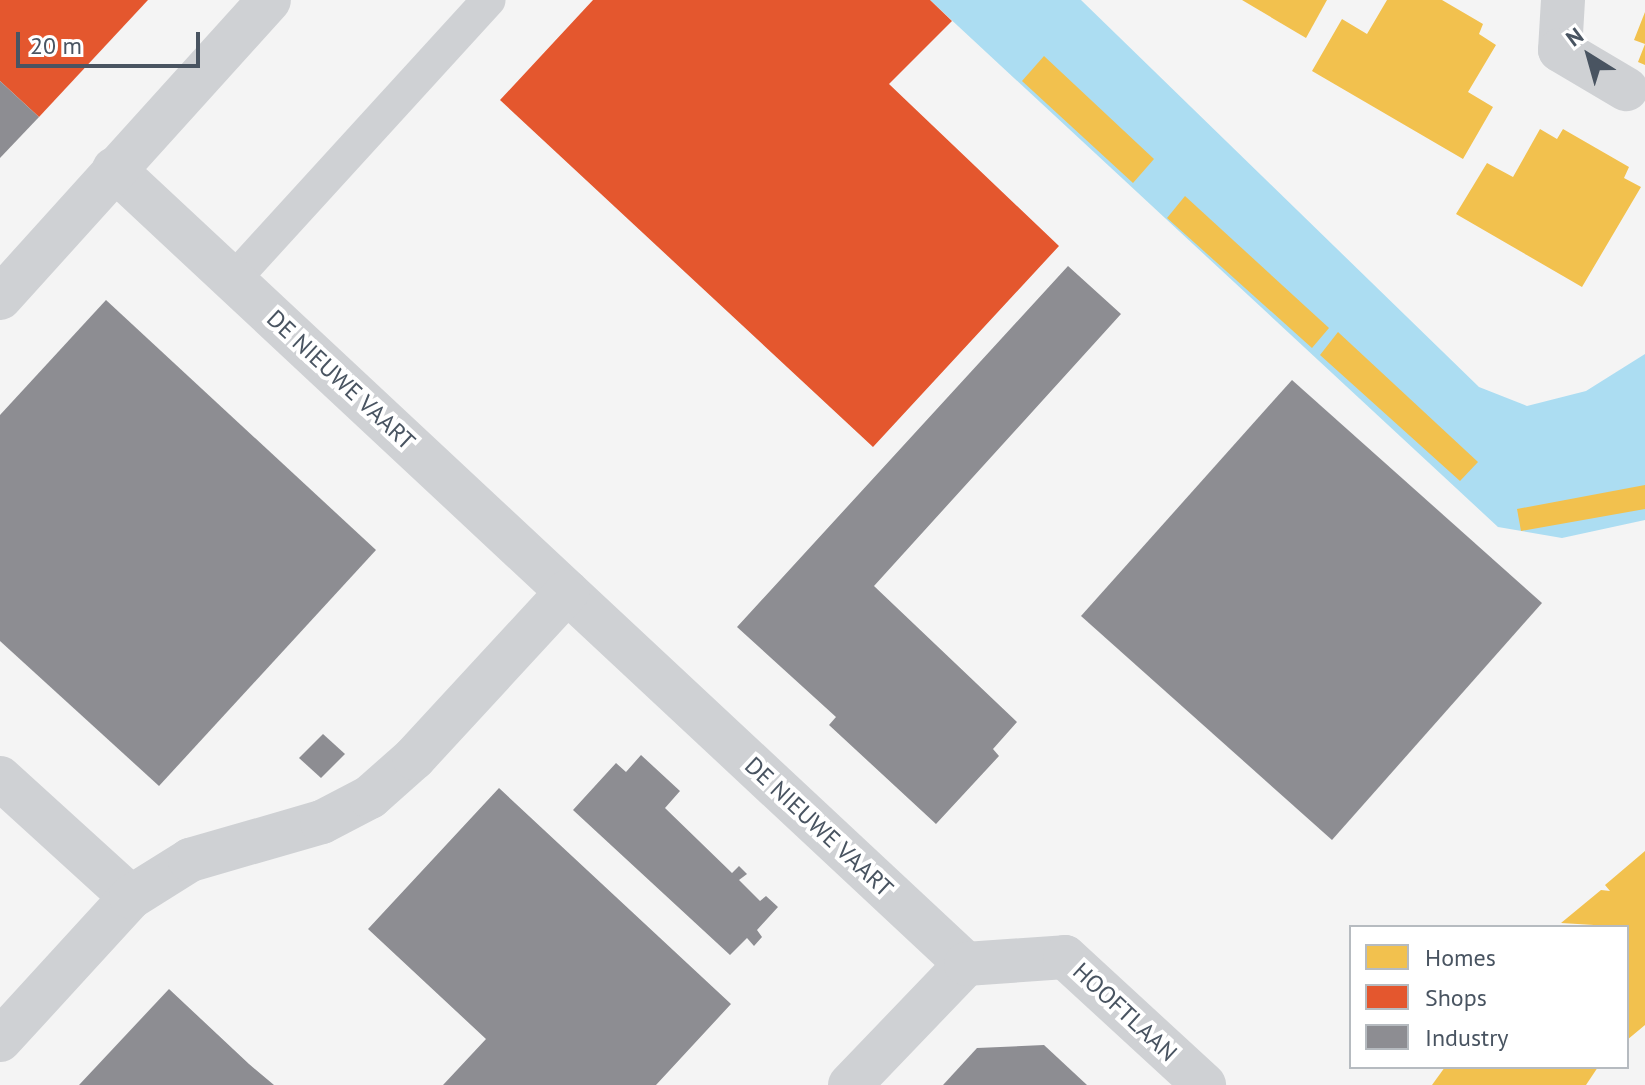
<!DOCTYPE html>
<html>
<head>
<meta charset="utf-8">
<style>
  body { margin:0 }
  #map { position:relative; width:1645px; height:1085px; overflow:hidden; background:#f4f4f4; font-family:"PT Sans",sans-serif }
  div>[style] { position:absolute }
  .water>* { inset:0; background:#acddf2 }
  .homes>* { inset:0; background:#f2c14e }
  .shops>* { inset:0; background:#e4572e }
  .industry>* { inset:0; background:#8d8d92 }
  .service>* { height:34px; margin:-17px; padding:0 17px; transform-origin:17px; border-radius:17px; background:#cfd1d4 }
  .minor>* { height:44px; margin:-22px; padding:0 22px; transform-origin:22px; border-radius:22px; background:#cfd1d4 }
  span { translate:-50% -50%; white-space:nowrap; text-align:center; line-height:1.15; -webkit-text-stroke:8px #fff; paint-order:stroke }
  .street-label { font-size:24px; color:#495461 }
  .legend { position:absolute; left:1349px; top:925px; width:280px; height:144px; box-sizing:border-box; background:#fff; border:2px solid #b6bbc0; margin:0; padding:10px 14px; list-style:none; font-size:24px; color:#495461 }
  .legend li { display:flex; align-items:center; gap:16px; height:40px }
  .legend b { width:40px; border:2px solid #b6bbc0 }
  .north { position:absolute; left:1549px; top:16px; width:80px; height:80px; -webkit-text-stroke:6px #fff; paint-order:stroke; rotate:323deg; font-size:22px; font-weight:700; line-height:32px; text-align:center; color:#495461 }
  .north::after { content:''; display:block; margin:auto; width:28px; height:36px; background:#495461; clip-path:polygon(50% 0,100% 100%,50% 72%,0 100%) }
  .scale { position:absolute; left:16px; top:32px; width:184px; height:36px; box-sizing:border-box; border:4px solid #495461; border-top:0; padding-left:10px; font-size:24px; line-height:28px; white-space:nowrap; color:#495461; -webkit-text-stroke:6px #fff; paint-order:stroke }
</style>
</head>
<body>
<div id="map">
  <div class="water">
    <div style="clip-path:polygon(930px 0,1081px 0,1479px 387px,1527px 406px,1586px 391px,1645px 354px,1645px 520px,1562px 538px,1498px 527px)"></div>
  </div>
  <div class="homes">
    <div style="clip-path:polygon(1242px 0,1327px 0,1306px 38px)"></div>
    <div style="clip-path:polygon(1387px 0,1442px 0,1483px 24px,1479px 34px,1496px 45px,1468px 92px,1493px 107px,1463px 159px,1312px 71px,1342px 19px,1367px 34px)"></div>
    <div style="clip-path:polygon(1645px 12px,1645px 65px,1638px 62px,1645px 44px,1634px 40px)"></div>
    <div style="clip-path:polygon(1044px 56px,1154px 159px,1133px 183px,1022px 81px)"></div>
    <div style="clip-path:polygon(1540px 129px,1557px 139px,1563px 129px,1629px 167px,1624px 178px,1641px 187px,1582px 287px,1456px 214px,1487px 163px,1513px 177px)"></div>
    <div style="clip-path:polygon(1185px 196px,1329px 328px,1312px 348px,1167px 218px)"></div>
    <div style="clip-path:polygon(1338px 332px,1478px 462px,1460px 481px,1320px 355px)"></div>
    <div style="clip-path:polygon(1645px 485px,1645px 509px,1521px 531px,1517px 509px)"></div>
    <div style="clip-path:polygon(1645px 851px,1645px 1025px,1627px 1040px,1627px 927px,1561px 923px,1601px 890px,1610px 891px,1605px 885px)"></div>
    <div style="clip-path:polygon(1445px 1067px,1598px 1067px,1586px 1085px,1432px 1085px)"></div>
  </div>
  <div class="shops">
    <div style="clip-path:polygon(0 0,148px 0,39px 117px,0 81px)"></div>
    <div style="clip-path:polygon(593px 0,930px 0,952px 21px,889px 84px,1059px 246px,873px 447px,500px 100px)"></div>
  </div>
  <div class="industry">
    <div style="clip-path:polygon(0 81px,39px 117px,0 158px)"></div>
    <div style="clip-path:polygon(1068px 266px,1121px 314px,874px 586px,1017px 722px,993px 749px,999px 756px,936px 824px,829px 725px,836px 717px,737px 627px)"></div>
    <div style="clip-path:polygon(106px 300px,376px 550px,159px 786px,0 641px,0 415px)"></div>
    <div style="clip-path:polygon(1292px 380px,1542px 603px,1332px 840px,1081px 616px)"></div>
    <div style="clip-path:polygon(323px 734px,345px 754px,321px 778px,299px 758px)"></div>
    <div style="clip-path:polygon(641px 755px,680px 791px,665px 808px,732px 873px,739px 866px,747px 874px,739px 880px,760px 901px,766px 896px,778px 907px,757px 930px,762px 937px,754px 946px,747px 938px,730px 955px,573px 810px,616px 763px,626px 772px)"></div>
    <div style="clip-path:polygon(499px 788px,731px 1004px,656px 1085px,443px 1085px,486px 1039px,368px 929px)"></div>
    <div style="clip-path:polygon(169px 989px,249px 1064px,274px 1085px,79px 1085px)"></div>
    <div style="clip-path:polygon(1044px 1045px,1087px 1085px,943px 1085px,977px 1048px)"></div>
  </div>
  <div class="service">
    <div style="left:233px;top:280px;width:379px;rotate:-47.6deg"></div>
  </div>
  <div class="minor">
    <div style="left:1563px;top:0;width:50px;rotate:93.4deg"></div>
    <div style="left:1560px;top:50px;width:77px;rotate:30.6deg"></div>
    <div style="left:114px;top:169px;width:1165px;rotate:43.02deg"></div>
    <div style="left:0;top:298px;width:401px;rotate:-47.9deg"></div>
    <div style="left:0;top:778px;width:177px;rotate:42.3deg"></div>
    <div style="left:0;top:1040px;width:194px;rotate:-47.5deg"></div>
    <div style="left:131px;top:897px;width:70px;rotate:-32.1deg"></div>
    <div style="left:190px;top:860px;width:137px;rotate:-16.1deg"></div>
    <div style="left:322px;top:822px;width:54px;rotate:-27.5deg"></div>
    <div style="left:370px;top:797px;width:59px;rotate:-41.6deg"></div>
    <div style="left:414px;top:758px;width:226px;rotate:-47.3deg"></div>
    <div style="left:850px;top:1085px;width:168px;rotate:-46.2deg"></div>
    <div style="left:966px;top:964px;width:99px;rotate:-4deg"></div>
    <div style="left:1065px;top:957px;width:189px;rotate:42.6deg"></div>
  </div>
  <div class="street-label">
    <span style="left:341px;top:380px;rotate:43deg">DE NIEUWE VAART</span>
    <span style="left:819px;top:827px;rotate:43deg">DE NIEUWE VAART</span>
    <span style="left:1125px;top:1012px;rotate:43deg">HOOFTLAAN</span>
  </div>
  <ul class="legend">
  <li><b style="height:22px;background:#f2c14e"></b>Homes</li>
  <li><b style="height:22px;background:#e4572e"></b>Shops</li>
  <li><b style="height:22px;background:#8d8d92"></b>Industry</li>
  </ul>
  <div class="north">N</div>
  <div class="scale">20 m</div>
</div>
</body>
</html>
